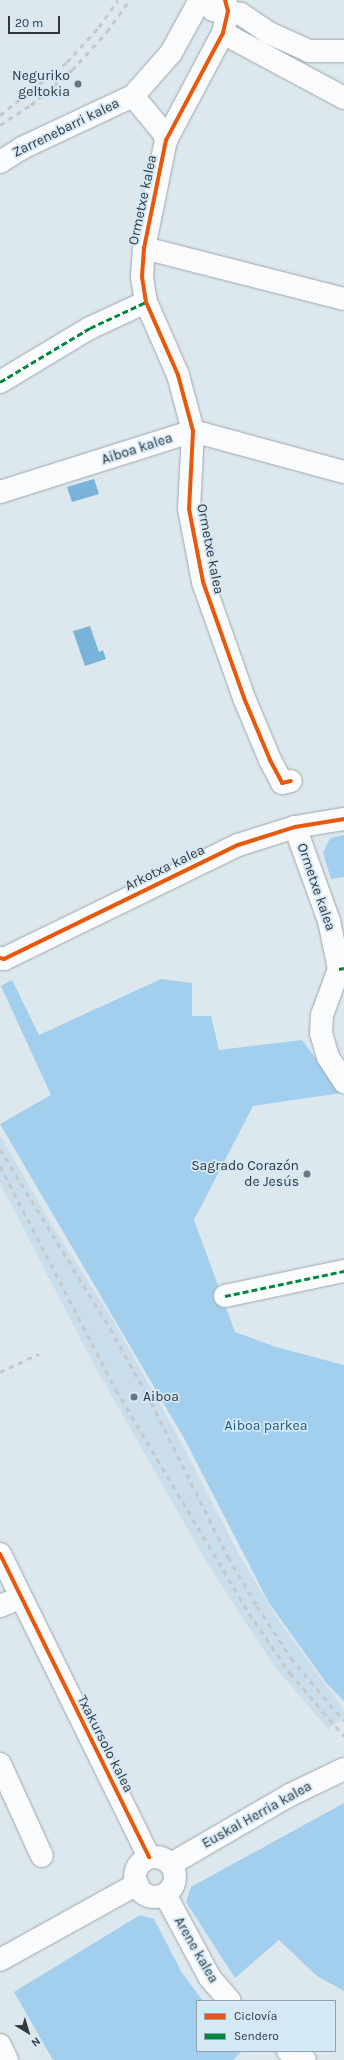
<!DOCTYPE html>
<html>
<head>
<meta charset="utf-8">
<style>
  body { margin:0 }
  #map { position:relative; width:344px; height:2060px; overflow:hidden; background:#dce7ee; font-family:Karla,sans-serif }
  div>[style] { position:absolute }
  .built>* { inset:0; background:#caddea }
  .green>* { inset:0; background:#a2cfee }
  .water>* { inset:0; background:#79b3da }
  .roads { filter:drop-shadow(0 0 1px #9ea6ab) drop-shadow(0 0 1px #9ea6ab) }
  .minor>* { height:22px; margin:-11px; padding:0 11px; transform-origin:11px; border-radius:11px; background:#fafbfc }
  .minor>.ring { margin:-11px; padding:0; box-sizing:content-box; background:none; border:22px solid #fafbfc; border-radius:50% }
  .rail>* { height:3px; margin-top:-1.5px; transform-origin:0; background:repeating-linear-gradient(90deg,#c5c8c9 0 5px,transparent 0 10px) }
  .quiet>* { height:3px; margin-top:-1.5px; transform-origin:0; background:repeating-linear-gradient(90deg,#00873e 0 6px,transparent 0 9px) }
  .cycleway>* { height:4px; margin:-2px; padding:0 2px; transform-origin:2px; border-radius:2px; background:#e8590c }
  .dots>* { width:11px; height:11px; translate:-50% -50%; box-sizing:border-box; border:2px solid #d4e8f6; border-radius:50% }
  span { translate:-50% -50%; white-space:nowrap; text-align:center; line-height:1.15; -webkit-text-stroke:3.5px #d4e8f6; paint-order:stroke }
  .poi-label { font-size:14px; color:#30373d }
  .right { translate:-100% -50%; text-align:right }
  .left { translate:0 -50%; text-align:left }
  .street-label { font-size:14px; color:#30373d }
  .park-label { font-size:14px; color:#1d587b }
  .legend { position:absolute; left:196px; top:2000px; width:140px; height:52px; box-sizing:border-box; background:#d4e8f6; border:1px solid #92a1ac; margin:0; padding:5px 7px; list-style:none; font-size:12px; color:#30373d }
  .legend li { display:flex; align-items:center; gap:8px; height:20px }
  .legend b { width:20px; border:1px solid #92a1ac }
  .north { position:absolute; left:8px; top:2012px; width:40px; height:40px; -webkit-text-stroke:3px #d4e8f6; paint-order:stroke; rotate:142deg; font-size:11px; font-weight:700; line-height:16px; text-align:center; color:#30373d }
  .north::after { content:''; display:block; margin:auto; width:14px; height:18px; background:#30373d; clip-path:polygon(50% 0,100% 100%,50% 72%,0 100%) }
  .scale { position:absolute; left:8px; top:16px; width:52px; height:18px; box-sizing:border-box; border:2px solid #30373d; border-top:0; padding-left:5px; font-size:12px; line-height:14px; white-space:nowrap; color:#30373d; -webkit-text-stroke:3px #d4e8f6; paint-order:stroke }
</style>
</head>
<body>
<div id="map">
  <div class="built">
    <div style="clip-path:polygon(0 1136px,58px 1235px,114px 1322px,176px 1433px,238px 1553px,279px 1621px,344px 1710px,344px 1718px,328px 1729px,276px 1668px,248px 1626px,206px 1561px,92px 1361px,0 1183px)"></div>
  </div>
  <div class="green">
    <div style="clip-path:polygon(344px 835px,344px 877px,331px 879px,323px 853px,330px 838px)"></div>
    <div style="clip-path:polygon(161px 979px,192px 983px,192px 1016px,211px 1016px,219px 1050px,302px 1040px,341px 1093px,253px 1106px,194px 1220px,235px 1332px,276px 1347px,344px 1365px,344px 1701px,327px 1684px,269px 1603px,184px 1438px,0 1124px,51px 1095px,1px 986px,12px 980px,39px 1035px)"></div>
    <div style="clip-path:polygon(344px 1803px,344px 1991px,317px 1976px,279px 1940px,235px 1978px,186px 1902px,191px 1887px)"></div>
    <div style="clip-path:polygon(140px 1915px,154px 1919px,182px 1973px,203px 2001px,197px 2001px,197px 2051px,242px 2051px,233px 2060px,53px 2060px,14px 1992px)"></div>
  </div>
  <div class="water">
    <div style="clip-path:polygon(94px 479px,99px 494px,72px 502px,67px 487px)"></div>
    <div style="clip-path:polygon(90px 626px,99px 652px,103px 650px,106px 659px,85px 666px,73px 631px)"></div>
  </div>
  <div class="roads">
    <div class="minor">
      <div style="left:225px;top:0;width:11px;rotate:75deg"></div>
      <div style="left:228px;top:11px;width:23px;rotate:103deg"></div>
      <div style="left:223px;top:33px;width:121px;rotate:118deg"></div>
      <div style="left:166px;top:140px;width:110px;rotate:101.5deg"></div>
      <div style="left:144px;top:248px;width:29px;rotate:94deg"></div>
      <div style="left:142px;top:277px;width:25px;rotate:81deg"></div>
      <div style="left:146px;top:302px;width:80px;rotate:66.3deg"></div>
      <div style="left:178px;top:375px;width:58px;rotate:75deg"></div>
      <div style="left:193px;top:431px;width:78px;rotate:92.9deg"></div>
      <div style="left:189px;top:509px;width:74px;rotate:79.1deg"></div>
      <div style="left:203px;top:582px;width:123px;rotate:70.5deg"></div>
      <div style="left:244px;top:698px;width:67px;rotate:67.2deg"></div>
      <div style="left:270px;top:760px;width:26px;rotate:62deg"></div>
      <div style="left:282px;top:783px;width:9px;rotate:-13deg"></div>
      <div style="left:213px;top:10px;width:28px;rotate:8deg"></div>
      <div style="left:241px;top:14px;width:34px;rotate:34deg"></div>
      <div style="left:269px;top:33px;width:44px;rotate:24.2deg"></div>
      <div style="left:309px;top:51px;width:35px"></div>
      <div style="left:223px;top:33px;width:137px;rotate:28.2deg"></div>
      <div style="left:133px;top:96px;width:47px;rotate:50.2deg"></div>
      <div style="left:163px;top:132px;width:9px;rotate:69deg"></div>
      <div style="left:0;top:162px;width:26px;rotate:-32deg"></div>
      <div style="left:22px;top:148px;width:123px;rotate:-25.1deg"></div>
      <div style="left:133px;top:96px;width:57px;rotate:-48.5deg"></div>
      <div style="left:171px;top:53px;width:60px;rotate:-61.3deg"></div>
      <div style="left:144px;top:248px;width:206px;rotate:14.3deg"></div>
      <div style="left:0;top:382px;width:105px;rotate:-31deg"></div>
      <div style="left:90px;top:328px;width:62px;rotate:-24.9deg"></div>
      <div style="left:0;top:492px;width:202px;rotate:-17.5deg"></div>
      <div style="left:193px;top:431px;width:156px;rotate:15.2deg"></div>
      <div style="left:295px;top:827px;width:100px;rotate:70.1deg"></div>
      <div style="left:329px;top:921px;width:49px;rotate:78.2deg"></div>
      <div style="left:339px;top:969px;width:49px;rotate:110.3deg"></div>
      <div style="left:322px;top:1015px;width:18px;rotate:93deg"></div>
      <div style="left:321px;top:1033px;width:25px;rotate:74deg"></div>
      <div style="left:328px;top:1057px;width:30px;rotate:57deg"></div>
      <div style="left:0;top:958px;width:4px;rotate:14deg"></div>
      <div style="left:4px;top:959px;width:260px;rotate:-26deg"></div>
      <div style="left:238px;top:845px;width:60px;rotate:-17.5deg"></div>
      <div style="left:295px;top:827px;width:50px;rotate:-9.3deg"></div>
      <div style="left:225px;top:1296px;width:122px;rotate:-11.9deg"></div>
      <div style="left:0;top:1554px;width:338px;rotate:63.8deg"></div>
      <div style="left:0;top:1606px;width:22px;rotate:-22deg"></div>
      <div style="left:0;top:1764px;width:101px;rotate:65.5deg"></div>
      <div class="ring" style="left:135px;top:1857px;width:18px;height:18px"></div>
      <div style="left:171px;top:1864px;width:138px;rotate:-30.1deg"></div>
      <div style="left:290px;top:1795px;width:60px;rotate:-25.7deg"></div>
      <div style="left:166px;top:1896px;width:93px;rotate:61.8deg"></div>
      <div style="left:210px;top:1978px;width:30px;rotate:49deg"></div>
      <div style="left:0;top:1960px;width:157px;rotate:-29deg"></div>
      <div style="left:0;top:2045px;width:17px;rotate:65deg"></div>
      <div style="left:288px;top:2051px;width:19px;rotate:28deg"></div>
    </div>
  </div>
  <div class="rail">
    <div style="left:0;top:115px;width:85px;rotate:-38.3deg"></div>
    <div style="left:67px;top:62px;width:47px;rotate:-47.6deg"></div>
    <div style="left:99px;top:27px;width:33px;rotate:-55deg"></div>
    <div style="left:0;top:125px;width:37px;rotate:-33deg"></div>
    <div style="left:31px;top:105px;width:54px;rotate:-40.5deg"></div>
    <div style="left:72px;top:70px;width:52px;rotate:-47.4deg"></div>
    <div style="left:107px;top:32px;width:39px;rotate:-55deg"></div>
    <div style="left:0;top:1149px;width:220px;rotate:58.5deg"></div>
    <div style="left:115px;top:1337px;width:74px;rotate:61deg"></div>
    <div style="left:151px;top:1402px;width:173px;rotate:63.6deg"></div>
    <div style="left:228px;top:1557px;width:57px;rotate:59.4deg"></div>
    <div style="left:257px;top:1606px;width:62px;rotate:56.8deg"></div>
    <div style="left:291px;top:1658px;width:82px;rotate:49.9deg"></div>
    <div style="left:0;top:1166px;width:252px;rotate:62.6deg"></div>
    <div style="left:116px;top:1390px;width:260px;rotate:59.2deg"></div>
    <div style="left:249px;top:1613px;width:73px;rotate:55.7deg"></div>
    <div style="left:290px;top:1673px;width:83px;rotate:49.4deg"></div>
    <div style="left:0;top:1372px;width:43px;rotate:-24.8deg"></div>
  </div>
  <div class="quiet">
    <div style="left:0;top:382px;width:105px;rotate:-31deg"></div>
    <div style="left:90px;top:328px;width:62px;rotate:-24.9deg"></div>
    <div style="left:339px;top:969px;width:5px;rotate:-11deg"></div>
    <div style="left:225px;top:1296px;width:122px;rotate:-11.9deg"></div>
  </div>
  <div class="cycleway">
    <div style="left:225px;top:0;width:11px;rotate:75deg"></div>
    <div style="left:228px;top:11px;width:23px;rotate:103deg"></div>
    <div style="left:223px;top:33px;width:121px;rotate:118deg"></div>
    <div style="left:166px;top:140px;width:110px;rotate:101.5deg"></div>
    <div style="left:144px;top:248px;width:29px;rotate:94deg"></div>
    <div style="left:142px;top:277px;width:25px;rotate:81deg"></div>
    <div style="left:146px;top:302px;width:80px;rotate:66.3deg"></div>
    <div style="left:178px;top:375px;width:58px;rotate:75deg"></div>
    <div style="left:193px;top:431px;width:78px;rotate:92.9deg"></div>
    <div style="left:189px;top:509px;width:74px;rotate:79.1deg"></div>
    <div style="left:203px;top:582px;width:123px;rotate:70.5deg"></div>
    <div style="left:244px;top:698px;width:67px;rotate:67.2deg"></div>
    <div style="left:270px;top:760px;width:26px;rotate:62deg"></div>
    <div style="left:282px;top:783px;width:9px;rotate:-13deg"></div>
    <div style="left:0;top:958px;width:4px;rotate:14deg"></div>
    <div style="left:4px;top:959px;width:260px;rotate:-26deg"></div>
    <div style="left:238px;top:845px;width:60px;rotate:-17.5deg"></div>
    <div style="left:295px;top:827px;width:50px;rotate:-9.3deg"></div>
    <div style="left:0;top:1554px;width:338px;rotate:63.8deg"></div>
  </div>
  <div class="dots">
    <div style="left:78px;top:84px;background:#6c757b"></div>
    <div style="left:307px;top:1174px;background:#6c757b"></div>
    <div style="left:134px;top:1397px;background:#6c757b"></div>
  </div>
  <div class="poi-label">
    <span class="right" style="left:70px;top:84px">Neguriko<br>geltokia</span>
    <span class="right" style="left:299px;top:1174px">Sagrado Corazón<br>de Jesús</span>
    <span class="left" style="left:143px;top:1397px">Aiboa</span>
  </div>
  <div class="street-label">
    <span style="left:66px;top:128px;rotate:-26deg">Zarrenebarri kalea</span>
    <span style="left:143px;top:200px;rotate:-78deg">Ormetxe kalea</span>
    <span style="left:137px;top:449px;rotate:-18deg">Aiboa kalea</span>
    <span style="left:210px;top:549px;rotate:79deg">Ormetxe kalea</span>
    <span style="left:165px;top:868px;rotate:-26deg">Arkotxa kalea</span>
    <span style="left:316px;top:887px;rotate:71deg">Ormetxe kalea</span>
    <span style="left:105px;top:1744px;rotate:63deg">Txakursolo kalea</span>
    <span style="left:257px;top:1815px;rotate:-29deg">Euskal Herria kalea</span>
    <span style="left:196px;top:1950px;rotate:60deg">Arene kalea</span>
  </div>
  <div class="park-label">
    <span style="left:266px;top:1426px">Aiboa parkea</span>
  </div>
  <ul class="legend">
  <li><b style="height:5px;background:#e8590c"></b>Ciclovía</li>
  <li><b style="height:5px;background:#00873e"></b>Sendero</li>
  </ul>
  <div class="north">N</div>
  <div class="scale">20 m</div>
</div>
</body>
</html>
